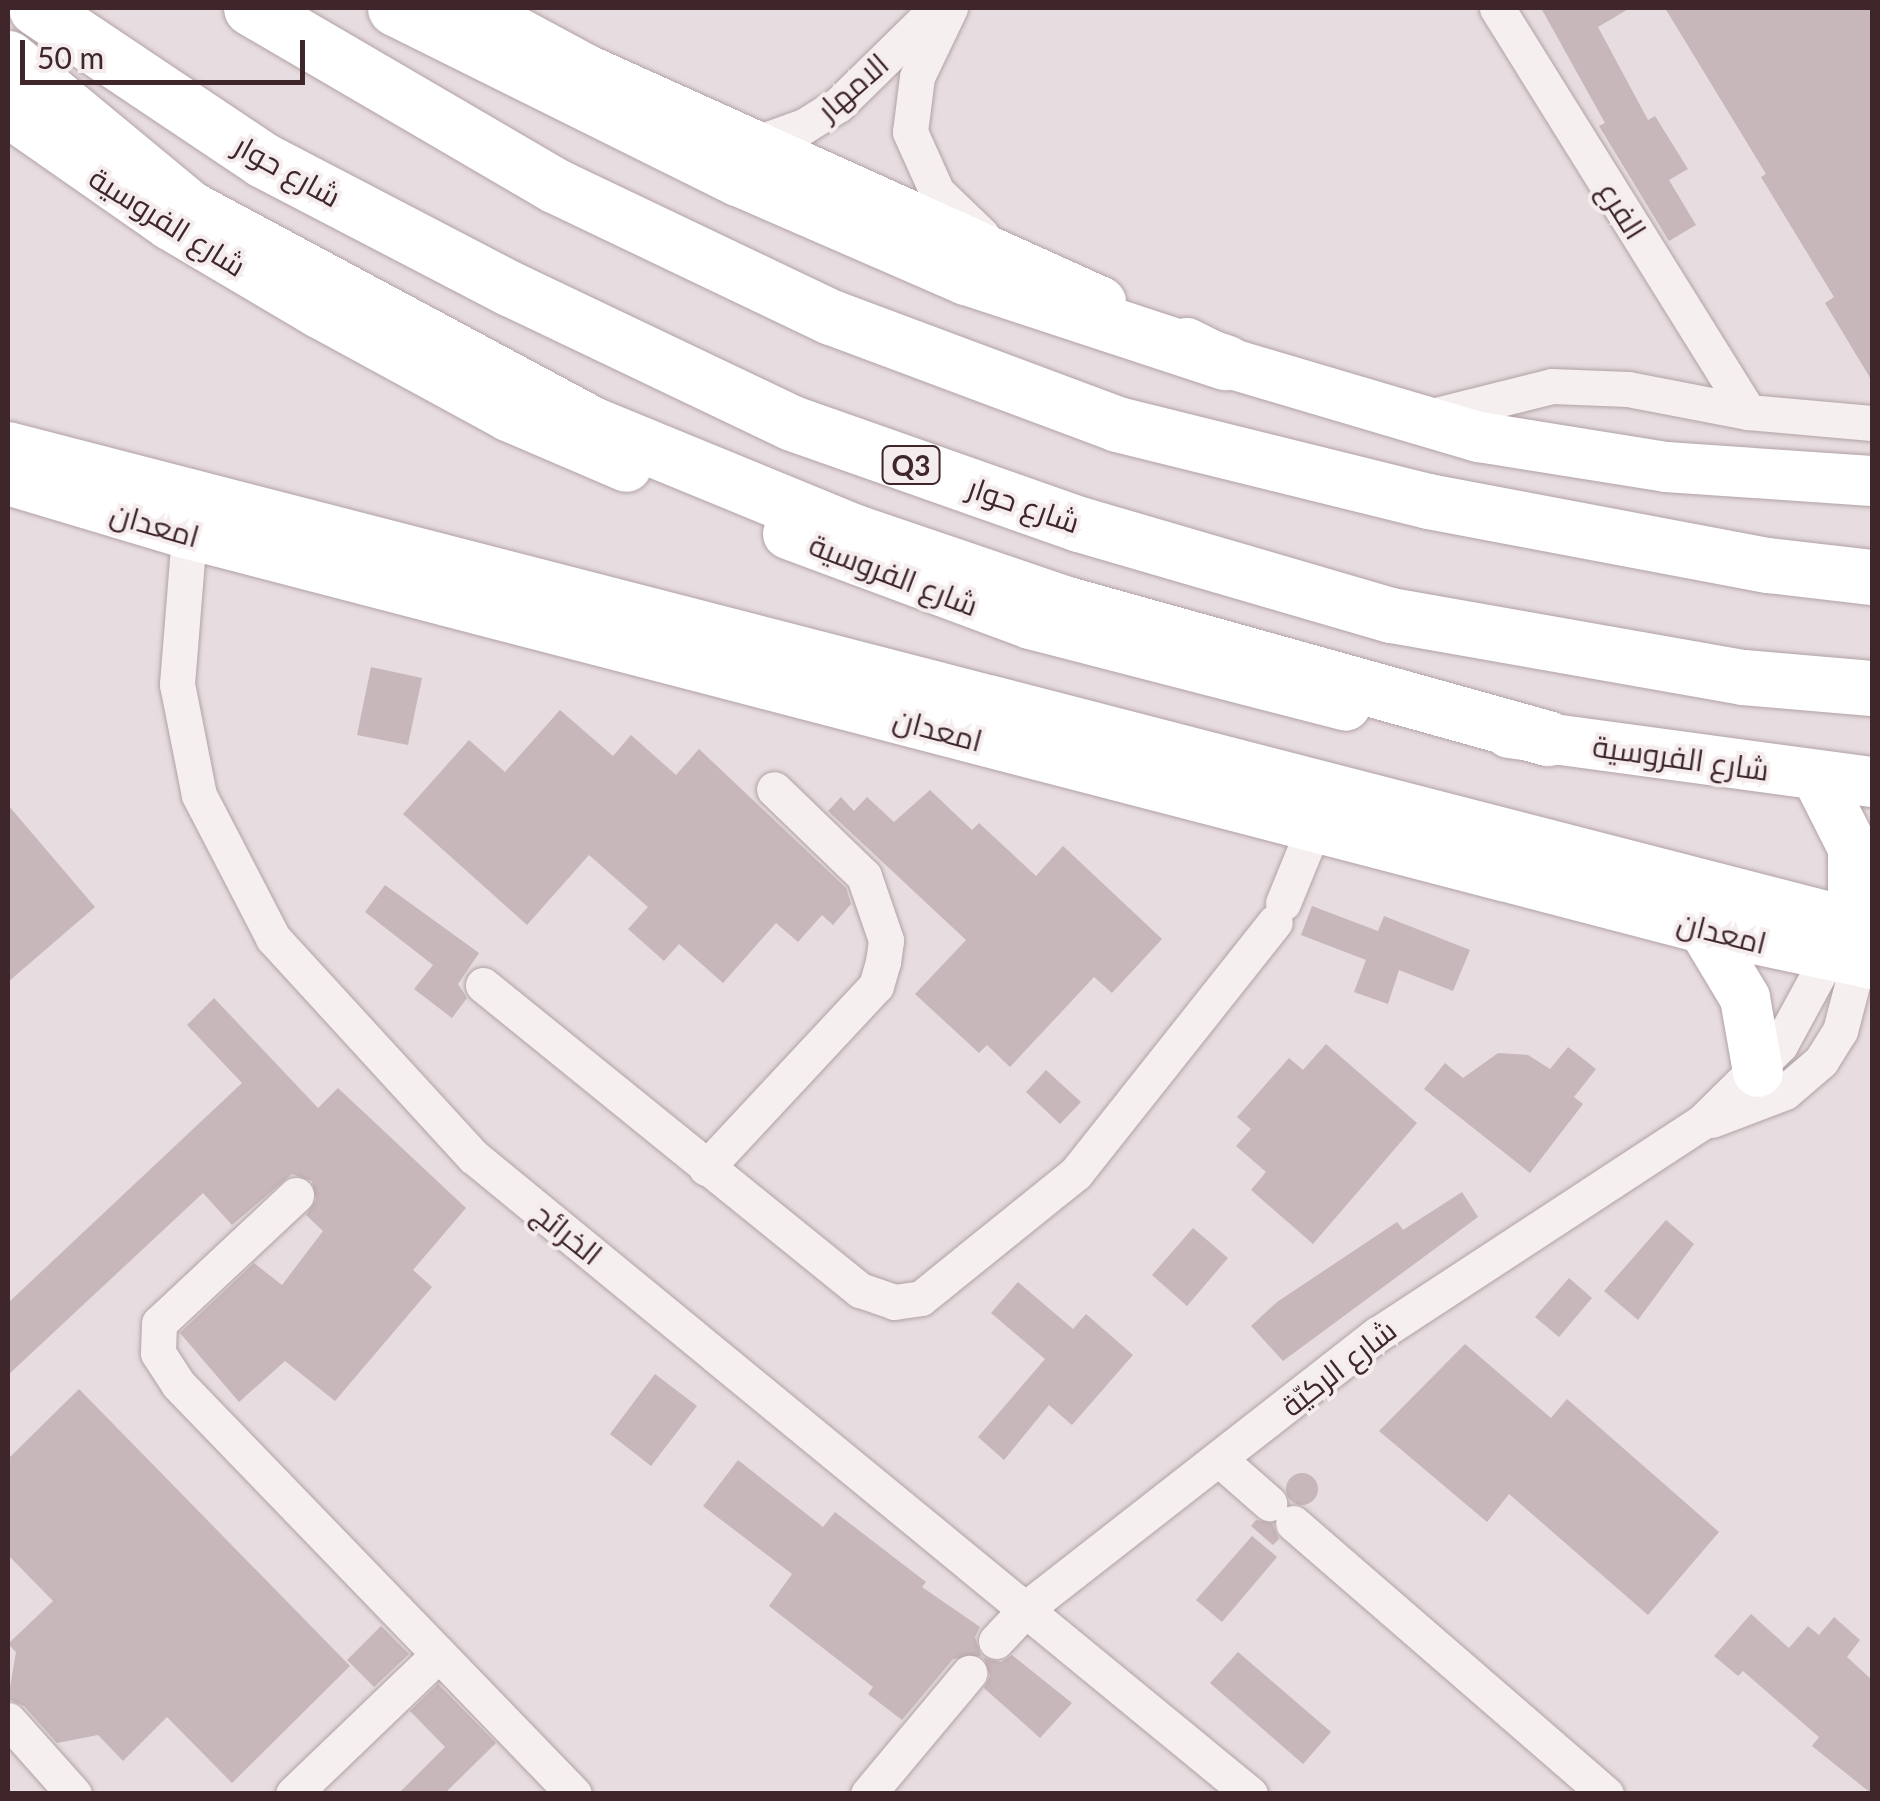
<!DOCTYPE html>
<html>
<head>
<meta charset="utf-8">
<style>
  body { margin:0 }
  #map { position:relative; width:1880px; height:1801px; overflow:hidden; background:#e7dcdf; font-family:Lato,Cairo,sans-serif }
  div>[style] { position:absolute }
  .building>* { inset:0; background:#c7b6ba }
  .round { border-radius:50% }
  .roads { filter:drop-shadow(0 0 2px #b1a2a5) drop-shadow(0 0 2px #b1a2a5) }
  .street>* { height:35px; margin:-17.5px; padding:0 17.5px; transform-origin:17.5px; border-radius:17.5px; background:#f5eff0 }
  .secondary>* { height:50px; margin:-25px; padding:0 25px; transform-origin:25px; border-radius:25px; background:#fff }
  .highway>* { height:55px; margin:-27.5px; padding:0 27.5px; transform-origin:27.5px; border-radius:27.5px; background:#fff }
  span { translate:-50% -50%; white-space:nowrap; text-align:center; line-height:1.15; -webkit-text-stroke:8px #f5ecee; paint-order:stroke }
  .shield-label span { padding:2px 8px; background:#f5ecee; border:2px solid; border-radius:8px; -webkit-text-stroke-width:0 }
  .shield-label { font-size:28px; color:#3e262a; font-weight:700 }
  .street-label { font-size:30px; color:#3e262a }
  .frame { position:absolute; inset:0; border:10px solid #3e262a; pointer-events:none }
  .scale { position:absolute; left:20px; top:40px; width:285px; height:45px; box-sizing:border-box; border:5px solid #3e262a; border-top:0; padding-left:12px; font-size:30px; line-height:35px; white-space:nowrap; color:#3e262a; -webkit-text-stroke:8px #f5ecee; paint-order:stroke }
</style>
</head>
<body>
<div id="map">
  <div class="building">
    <div style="clip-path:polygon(1541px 8px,1630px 8px,1598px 27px,1648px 120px,1655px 116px,1688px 169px,1669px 180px,1696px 225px,1669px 241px,1599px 126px,1605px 123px)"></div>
    <div style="clip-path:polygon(1665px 8px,1872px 8px,1872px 381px,1825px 303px,1834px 297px,1761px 177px,1766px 174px)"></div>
    <div style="clip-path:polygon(371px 667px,422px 678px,408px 745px,357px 735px)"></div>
    <div style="clip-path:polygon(560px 710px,613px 756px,631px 735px,676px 775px,699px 749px,846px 888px,851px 904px,833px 925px,822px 915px,798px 942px,776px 923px,723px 983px,679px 944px,664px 961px,628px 929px,648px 907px,589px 855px,527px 925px,403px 814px,469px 740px,505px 772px)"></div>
    <div style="clip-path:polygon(930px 790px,972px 830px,979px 823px,1036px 876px,1063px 846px,1162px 939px,1112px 993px,1094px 977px,1010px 1067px,987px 1045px,979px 1053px,915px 994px,966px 940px,828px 811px,841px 797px,854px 811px,867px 797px,894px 822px)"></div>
    <div style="clip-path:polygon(8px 805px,95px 907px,8px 982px)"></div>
    <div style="clip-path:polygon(385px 885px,479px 953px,458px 984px,467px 998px,452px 1018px,414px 989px,433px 965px,365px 912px)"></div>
    <div style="clip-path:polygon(1312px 906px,1378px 931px,1384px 916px,1470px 950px,1453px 991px,1399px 970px,1388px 1004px,1354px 992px,1366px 960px,1301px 935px)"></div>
    <div style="clip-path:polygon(214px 998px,318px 1108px,338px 1088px,466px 1208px,413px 1270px,432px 1287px,335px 1401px,285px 1361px,239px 1402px,180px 1333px,254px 1263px,282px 1285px,323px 1231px,306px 1215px,316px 1200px,312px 1181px,292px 1174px,232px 1225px,203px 1193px,8px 1375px,8px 1303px,242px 1083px,187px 1025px)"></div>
    <div style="clip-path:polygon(1326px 1044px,1417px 1123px,1313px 1244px,1251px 1190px,1266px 1172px,1236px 1146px,1251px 1129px,1237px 1117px,1289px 1058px,1303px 1070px)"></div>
    <div style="clip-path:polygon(1568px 1047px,1596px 1069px,1574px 1097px,1583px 1104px,1530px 1173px,1424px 1089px,1445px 1063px,1463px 1078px,1498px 1053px,1528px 1055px,1550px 1069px)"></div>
    <div style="clip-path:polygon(1046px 1070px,1081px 1102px,1060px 1124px,1026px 1092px)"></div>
    <div style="clip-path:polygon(1462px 1192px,1478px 1217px,1283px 1361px,1251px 1326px,1277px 1302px,1397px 1222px,1403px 1230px)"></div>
    <div style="clip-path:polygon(1666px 1220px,1694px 1244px,1638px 1320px,1604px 1291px)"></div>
    <div style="clip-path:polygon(1193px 1228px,1228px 1258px,1187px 1306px,1152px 1275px)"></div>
    <div style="clip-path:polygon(1569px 1278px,1592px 1298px,1559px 1337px,1535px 1317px)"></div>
    <div style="clip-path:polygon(1018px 1282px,1073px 1329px,1086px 1314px,1133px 1355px,1072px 1425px,1049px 1405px,1004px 1460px,978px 1437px,1045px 1359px,991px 1313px)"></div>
    <div style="clip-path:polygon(1465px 1344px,1551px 1418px,1567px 1399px,1719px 1532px,1648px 1615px,1509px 1494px,1487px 1522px,1379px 1431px)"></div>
    <div style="clip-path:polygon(655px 1374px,697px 1406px,651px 1466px,610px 1434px)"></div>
    <div style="clip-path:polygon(79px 1389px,350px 1666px,232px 1783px,167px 1717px,123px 1761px,98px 1735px,57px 1743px,24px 1706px,8px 1699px,16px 1652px,8px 1644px,53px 1601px,8px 1555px,8px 1459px)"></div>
    <div style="clip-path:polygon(738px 1460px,823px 1527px,835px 1512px,926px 1582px,922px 1587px,980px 1627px,975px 1637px,981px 1656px,953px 1659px,902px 1720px,868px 1694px,873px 1687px,769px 1606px,792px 1574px,703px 1506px)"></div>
    <div class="round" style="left:1286px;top:1473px;width:32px;height:32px"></div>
    <div style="clip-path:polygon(1256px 1520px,1272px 1523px,1279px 1539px,1273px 1545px,1251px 1526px)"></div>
    <div style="clip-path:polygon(1252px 1536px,1277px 1557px,1222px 1622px,1196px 1600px)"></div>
    <div style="clip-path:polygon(1751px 1614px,1789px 1648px,1808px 1626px,1819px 1635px,1834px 1617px,1860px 1640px,1847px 1657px,1872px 1680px,1872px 1794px,1812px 1746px,1819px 1737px,1743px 1671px,1738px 1676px,1714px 1656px)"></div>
    <div style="clip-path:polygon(381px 1626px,409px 1654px,374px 1687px,347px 1660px)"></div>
    <div style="clip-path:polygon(1238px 1652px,1331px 1732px,1303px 1764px,1210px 1683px)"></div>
    <div style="clip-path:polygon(1012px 1655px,1072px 1703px,1040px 1738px,984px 1688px,990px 1676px,984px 1658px,1001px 1662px)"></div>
    <div style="clip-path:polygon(438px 1684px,496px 1743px,444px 1794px,398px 1794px,445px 1747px,410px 1711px)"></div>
  </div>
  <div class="roads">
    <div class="street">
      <div style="left:950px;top:8px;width:76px;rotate:115.6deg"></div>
      <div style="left:917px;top:77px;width:55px;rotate:97.3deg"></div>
      <div style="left:910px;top:132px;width:66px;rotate:65.8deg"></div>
      <div style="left:937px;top:192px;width:62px;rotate:43.7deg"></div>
      <div style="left:1497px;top:8px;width:476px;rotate:58.1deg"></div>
      <div style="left:754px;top:144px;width:53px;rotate:-19.8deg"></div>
      <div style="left:804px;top:126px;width:40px;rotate:-32deg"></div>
      <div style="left:838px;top:105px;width:139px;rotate:-44.4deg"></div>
      <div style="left:1420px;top:419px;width:136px;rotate:-14deg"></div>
      <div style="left:1552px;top:386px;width:76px;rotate:2.3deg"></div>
      <div style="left:1628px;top:389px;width:122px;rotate:10.9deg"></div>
      <div style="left:1748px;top:412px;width:124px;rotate:5.1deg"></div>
      <div style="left:191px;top:510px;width:175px;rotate:94.6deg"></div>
      <div style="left:177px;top:684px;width:113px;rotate:78.8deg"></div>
      <div style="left:199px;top:795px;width:161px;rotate:62.6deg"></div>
      <div style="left:273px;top:938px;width:297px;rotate:47.5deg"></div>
      <div style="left:474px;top:1157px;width:1004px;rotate:39.38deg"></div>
      <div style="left:1283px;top:903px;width:82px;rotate:-67.8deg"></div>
      <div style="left:483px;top:985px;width:485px;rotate:39deg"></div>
      <div style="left:860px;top:1290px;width:36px;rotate:19deg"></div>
      <div style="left:894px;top:1302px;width:27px;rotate:-8deg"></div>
      <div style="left:921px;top:1298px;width:199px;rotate:-38.9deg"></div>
      <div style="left:1076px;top:1173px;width:320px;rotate:-51.6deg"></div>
      <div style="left:1712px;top:1120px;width:78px;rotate:-21deg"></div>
      <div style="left:1785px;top:1092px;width:48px;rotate:-40.7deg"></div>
      <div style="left:1821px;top:1061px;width:36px;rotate:-58deg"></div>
      <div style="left:1840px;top:1031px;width:71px;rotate:-75.4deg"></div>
      <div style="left:706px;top:1168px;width:249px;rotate:-47deg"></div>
      <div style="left:876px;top:986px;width:25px;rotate:-74deg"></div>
      <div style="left:883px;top:962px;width:22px;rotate:-82deg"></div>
      <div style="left:886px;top:940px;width:68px;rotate:-109deg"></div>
      <div style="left:864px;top:876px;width:125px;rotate:-136deg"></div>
      <div style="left:296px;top:1195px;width:187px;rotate:136.9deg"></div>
      <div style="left:159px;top:1323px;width:30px;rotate:92deg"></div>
      <div style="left:158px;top:1353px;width:37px;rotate:57deg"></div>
      <div style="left:178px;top:1384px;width:570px;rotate:46deg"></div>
      <div style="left:1219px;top:1459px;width:67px;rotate:41.3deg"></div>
      <div style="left:1293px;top:1523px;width:414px;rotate:40.9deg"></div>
      <div style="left:996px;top:1641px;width:47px;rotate:-46.7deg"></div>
      <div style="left:1028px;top:1607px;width:444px;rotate:-38deg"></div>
      <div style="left:1378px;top:1334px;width:387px;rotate:-33.2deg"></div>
      <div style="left:1702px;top:1122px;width:110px;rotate:-44.6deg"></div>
      <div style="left:1780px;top:1045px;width:100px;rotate:-61.4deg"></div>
      <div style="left:8px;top:1720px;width:99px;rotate:48.3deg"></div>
      <div style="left:293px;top:1794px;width:202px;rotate:-43.8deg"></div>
      <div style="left:868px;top:1794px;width:158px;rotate:-50.1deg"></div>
    </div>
    <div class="secondary">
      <div style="left:472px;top:8px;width:131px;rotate:28.3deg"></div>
      <div style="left:587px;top:70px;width:564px;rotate:24.29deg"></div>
      <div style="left:8px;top:112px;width:198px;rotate:34.9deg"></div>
      <div style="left:170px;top:225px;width:173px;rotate:30.6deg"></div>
      <div style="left:319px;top:313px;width:215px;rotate:28.6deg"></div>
      <div style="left:508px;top:416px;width:129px;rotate:23.2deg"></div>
      <div style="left:1187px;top:343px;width:42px;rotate:26.6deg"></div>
      <div style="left:1225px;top:362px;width:265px;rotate:16.5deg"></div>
      <div style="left:1479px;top:437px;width:189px;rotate:9.1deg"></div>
      <div style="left:1666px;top:467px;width:206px;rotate:3.9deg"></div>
      <div style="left:8px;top:447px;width:1925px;rotate:14.47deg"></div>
      <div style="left:8px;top:480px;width:185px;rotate:16.7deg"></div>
      <div style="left:185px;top:533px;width:1569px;rotate:14.59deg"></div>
      <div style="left:1703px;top:928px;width:173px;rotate:12deg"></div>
      <div style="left:788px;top:534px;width:258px;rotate:20.4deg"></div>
      <div style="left:1030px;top:624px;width:326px;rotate:14.5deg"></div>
      <div style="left:1509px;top:733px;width:366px;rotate:7.7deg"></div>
      <div style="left:1817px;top:777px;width:80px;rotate:63.1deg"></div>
      <div style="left:1853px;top:848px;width:58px;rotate:90deg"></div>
      <div style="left:1853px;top:906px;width:23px;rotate:61deg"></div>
      <div style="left:1864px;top:926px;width:29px;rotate:98deg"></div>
      <div style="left:1703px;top:928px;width:82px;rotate:59deg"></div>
      <div style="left:1745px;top:998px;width:75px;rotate:80deg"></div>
    </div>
    <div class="highway">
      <div style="left:36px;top:8px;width:273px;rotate:33.8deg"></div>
      <div style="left:263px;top:160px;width:280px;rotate:27.5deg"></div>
      <div style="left:511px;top:289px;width:311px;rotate:25.5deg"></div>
      <div style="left:792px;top:423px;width:304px;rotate:19.4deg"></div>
      <div style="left:1079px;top:524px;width:325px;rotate:16.3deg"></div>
      <div style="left:1391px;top:615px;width:357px;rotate:10deg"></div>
      <div style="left:1743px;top:677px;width:129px;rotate:4.9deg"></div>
      <div style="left:251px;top:8px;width:353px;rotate:30.3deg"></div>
      <div style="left:556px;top:186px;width:305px;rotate:25.5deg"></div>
      <div style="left:831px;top:317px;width:305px;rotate:20.5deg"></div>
      <div style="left:1117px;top:424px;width:320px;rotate:13.9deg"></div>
      <div style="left:1428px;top:501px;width:346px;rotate:10.7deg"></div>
      <div style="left:1768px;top:565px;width:105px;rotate:6.6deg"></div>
      <div style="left:395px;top:8px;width:383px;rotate:26.4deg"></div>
      <div style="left:738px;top:178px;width:249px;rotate:23.5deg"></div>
      <div style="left:966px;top:277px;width:273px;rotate:18.2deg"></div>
      <div style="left:8px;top:58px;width:235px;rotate:39.6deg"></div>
      <div style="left:189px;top:208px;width:459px;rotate:28.2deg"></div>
      <div style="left:594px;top:425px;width:282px;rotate:22.3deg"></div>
      <div style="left:855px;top:532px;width:224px;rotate:18.8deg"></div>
      <div style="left:1067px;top:604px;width:499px;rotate:15.6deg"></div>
    </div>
  </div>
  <div class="shield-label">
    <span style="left:911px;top:465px">Q3</span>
  </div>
  <div class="street-label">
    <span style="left:852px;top:86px;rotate:-41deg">الامهار</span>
    <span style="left:288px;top:170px;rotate:29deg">شارع حوار</span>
    <span style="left:1623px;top:210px;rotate:58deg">الفرع</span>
    <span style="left:168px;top:221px;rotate:32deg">شارع الفروسية</span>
    <span style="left:1024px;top:504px;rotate:19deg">شارع حوار</span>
    <span style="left:155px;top:524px;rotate:16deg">امعدان</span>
    <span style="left:894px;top:574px;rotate:21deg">شارع الفروسية</span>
    <span style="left:938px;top:729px;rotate:15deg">امعدان</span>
    <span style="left:1681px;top:757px;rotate:8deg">شارع الفروسية</span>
    <span style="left:1722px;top:932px;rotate:14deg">امعدان</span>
    <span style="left:568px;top:1233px;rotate:39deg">الخرائج</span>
    <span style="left:1338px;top:1367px;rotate:-38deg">شارع الركيّة</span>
  </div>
  <div class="frame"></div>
  <div class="scale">50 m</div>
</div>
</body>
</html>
